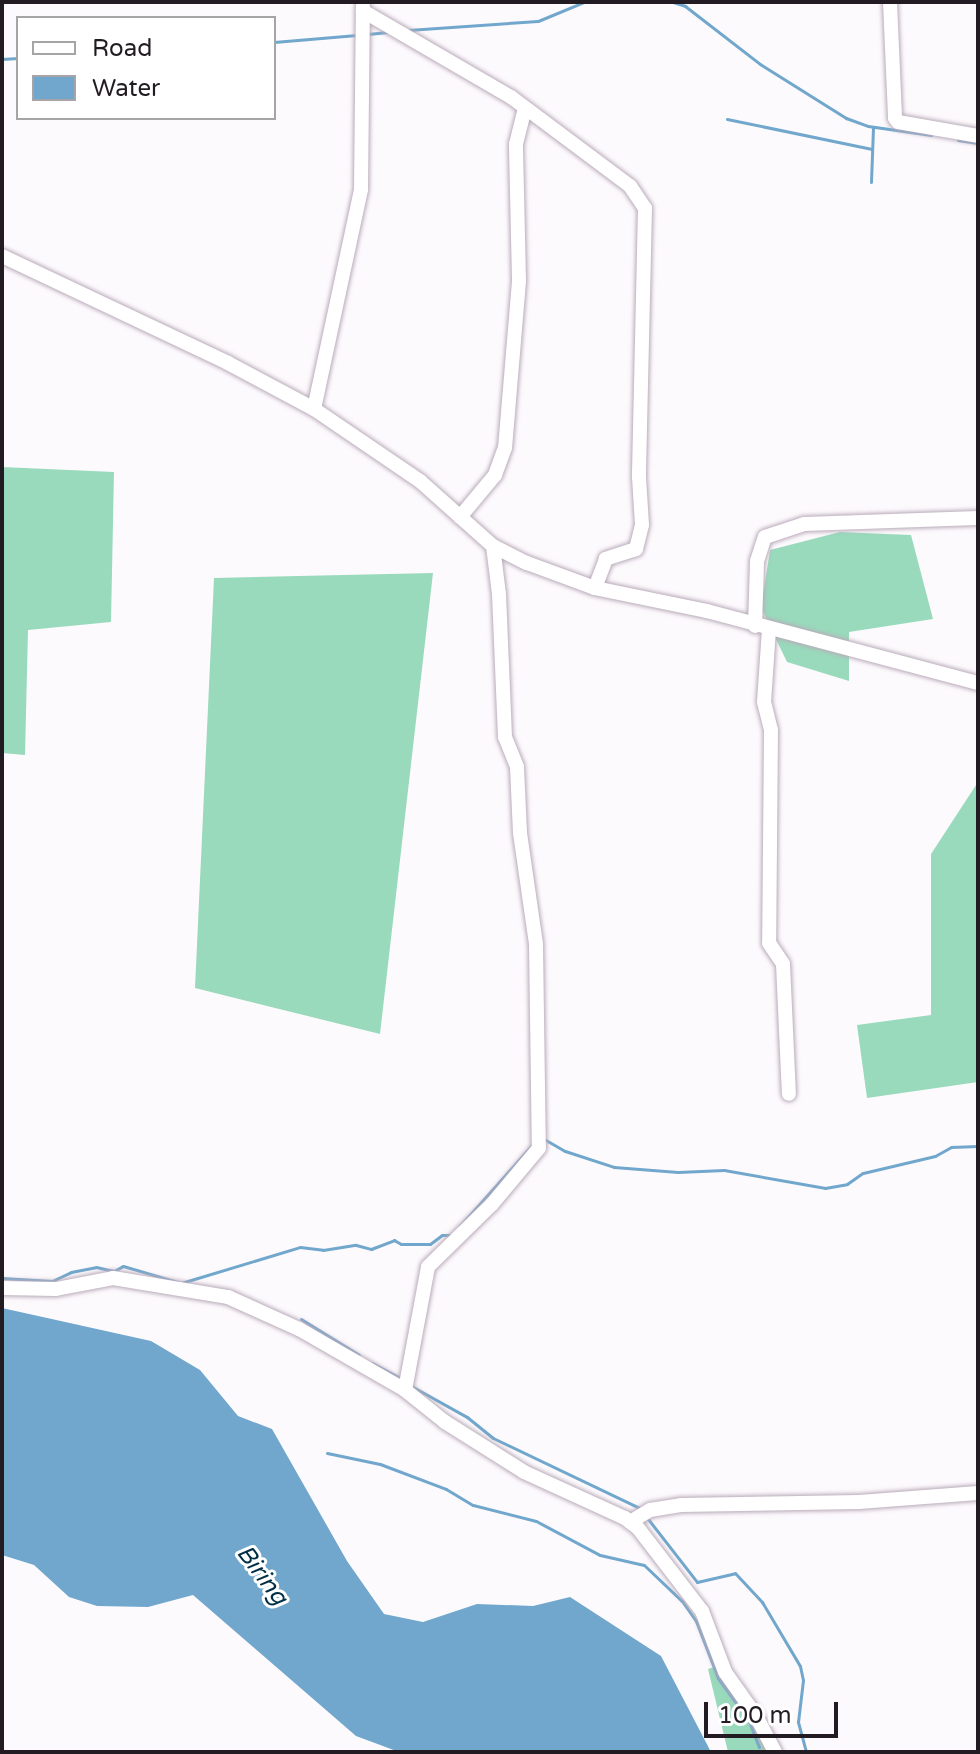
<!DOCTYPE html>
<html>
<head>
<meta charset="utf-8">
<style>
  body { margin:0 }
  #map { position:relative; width:980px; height:1754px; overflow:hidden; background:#fdfafd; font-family:"Varela Round",sans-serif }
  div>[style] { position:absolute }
  .forest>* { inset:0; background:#99dabc }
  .water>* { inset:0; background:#71a7cc }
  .stream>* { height:3px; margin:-1.5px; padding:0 1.5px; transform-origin:1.5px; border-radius:1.5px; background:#71a7cc }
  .roads { filter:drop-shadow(0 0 2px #b9abba) drop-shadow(0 0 2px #b9abba) }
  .minor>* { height:14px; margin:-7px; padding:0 7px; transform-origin:7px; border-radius:7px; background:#fff }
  span { translate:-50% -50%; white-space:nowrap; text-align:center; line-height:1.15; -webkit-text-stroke:6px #fff; paint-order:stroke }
  .water-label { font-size:24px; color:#002e47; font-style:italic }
  .frame { position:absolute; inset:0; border:4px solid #221c22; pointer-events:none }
  .legend { position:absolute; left:16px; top:16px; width:260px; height:104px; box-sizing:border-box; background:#fff; border:2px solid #a7a4a7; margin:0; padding:10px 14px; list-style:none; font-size:24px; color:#221c22 }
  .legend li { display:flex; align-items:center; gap:16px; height:40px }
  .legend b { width:40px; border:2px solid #a7a4a7 }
  .scale { position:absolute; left:704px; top:1702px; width:134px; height:36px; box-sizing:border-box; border:4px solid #221c22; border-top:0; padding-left:10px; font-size:24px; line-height:28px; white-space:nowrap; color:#221c22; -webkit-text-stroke:6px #fff; paint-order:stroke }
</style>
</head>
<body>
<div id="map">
  <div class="forest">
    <div style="clip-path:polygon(2px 467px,114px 472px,111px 622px,28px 630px,25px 755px,2px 753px)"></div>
    <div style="clip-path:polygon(840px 532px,911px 535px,933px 619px,849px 632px,849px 681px,787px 662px,761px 608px,770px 550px)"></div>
    <div style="clip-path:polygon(433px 573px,380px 1034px,195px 988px,214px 578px)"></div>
    <div style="clip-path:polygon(978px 782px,978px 1082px,867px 1098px,857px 1025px,931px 1015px,931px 854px)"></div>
    <div style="clip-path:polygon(722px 1665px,772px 1752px,728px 1752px,708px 1669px)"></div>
  </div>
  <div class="water">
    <div style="clip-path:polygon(2px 1308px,151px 1341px,200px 1370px,238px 1416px,272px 1429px,347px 1561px,384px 1614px,423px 1622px,477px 1604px,533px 1606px,570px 1597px,661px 1656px,711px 1752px,399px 1752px,356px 1736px,193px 1595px,148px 1607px,97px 1606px,69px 1597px,34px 1565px,2px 1555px)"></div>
  </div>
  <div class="stream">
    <div style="left:673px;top:2px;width:13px;rotate:18deg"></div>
    <div style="left:685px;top:6px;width:95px;rotate:37.7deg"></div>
    <div style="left:760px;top:64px;width:102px;rotate:32.1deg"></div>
    <div style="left:846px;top:118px;width:23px;rotate:20deg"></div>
    <div style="left:868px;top:126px;width:64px;rotate:8.1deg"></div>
    <div style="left:408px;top:30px;width:130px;rotate:-4deg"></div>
    <div style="left:538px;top:21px;width:50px;rotate:-22.4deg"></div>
    <div style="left:368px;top:34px;width:20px;rotate:-6deg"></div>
    <div style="left:274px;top:42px;width:83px;rotate:-4.8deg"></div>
    <div style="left:2px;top:59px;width:16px;rotate:-4deg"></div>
    <div style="left:727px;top:119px;width:148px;rotate:11.7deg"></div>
    <div style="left:958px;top:140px;width:20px;rotate:9deg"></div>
    <div style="left:871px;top:182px;width:55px;rotate:-87.9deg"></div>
    <div style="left:544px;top:1139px;width:24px;rotate:30deg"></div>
    <div style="left:565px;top:1151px;width:52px;rotate:18.1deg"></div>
    <div style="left:614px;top:1167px;width:64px;rotate:4.5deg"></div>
    <div style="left:678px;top:1172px;width:46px;rotate:-2.5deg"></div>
    <div style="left:724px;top:1170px;width:103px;rotate:10.1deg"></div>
    <div style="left:825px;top:1188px;width:22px;rotate:-10deg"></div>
    <div style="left:847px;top:1184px;width:19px;rotate:-35deg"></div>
    <div style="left:863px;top:1173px;width:74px;rotate:-13.3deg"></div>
    <div style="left:935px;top:1156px;width:18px;rotate:-29deg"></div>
    <div style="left:951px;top:1147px;width:27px;rotate:-2deg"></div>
    <div style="left:459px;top:1227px;width:111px;rotate:-48.3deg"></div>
    <div style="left:2px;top:1278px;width:50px;rotate:3.4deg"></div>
    <div style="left:52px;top:1281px;width:21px;rotate:-25deg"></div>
    <div style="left:71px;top:1272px;width:25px;rotate:-11deg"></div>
    <div style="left:96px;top:1267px;width:18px;rotate:13deg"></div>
    <div style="left:114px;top:1271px;width:10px;rotate:-29deg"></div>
    <div style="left:123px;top:1266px;width:60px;rotate:16.3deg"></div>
    <div style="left:181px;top:1283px;width:124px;rotate:-16.8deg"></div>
    <div style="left:300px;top:1247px;width:23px;rotate:7deg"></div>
    <div style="left:323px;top:1250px;width:33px;rotate:-9deg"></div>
    <div style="left:356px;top:1245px;width:16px;rotate:15deg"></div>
    <div style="left:371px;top:1249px;width:25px;rotate:-21deg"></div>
    <div style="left:394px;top:1240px;width:8px;rotate:30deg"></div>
    <div style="left:401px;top:1244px;width:29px"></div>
    <div style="left:430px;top:1244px;width:15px;rotate:-37deg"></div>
    <div style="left:442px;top:1235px;width:9px"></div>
    <div style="left:301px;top:1319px;width:68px;rotate:31.8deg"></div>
    <div style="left:372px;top:1363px;width:32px;rotate:28deg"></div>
    <div style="left:413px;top:1387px;width:62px;rotate:29.1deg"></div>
    <div style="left:467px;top:1417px;width:33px;rotate:39deg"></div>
    <div style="left:493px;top:1438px;width:165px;rotate:25.5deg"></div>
    <div style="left:327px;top:1453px;width:54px;rotate:11.7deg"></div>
    <div style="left:380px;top:1464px;width:71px;rotate:20.7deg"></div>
    <div style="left:446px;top:1489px;width:31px;rotate:31deg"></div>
    <div style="left:473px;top:1505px;width:65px;rotate:14.3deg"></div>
    <div style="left:536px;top:1521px;width:72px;rotate:28deg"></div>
    <div style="left:600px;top:1555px;width:45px;rotate:12.8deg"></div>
    <div style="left:644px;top:1565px;width:52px;rotate:43.5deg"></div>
    <div style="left:682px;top:1601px;width:24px;rotate:55deg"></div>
    <div style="left:696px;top:1621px;width:61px;rotate:68.9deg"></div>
    <div style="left:718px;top:1678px;width:53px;rotate:54.2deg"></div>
    <div style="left:749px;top:1721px;width:28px;rotate:69deg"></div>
    <div style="left:648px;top:1519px;width:80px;rotate:52.1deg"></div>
    <div style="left:697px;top:1582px;width:39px;rotate:-13deg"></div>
    <div style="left:735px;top:1573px;width:40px;rotate:47deg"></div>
    <div style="left:762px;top:1602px;width:74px;rotate:59.3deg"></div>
    <div style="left:800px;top:1666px;width:14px;rotate:78deg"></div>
    <div style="left:803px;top:1680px;width:42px;rotate:96.8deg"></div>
    <div style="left:798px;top:1722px;width:31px;rotate:75deg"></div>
  </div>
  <div class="roads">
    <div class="minor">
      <div style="left:890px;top:2px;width:116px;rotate:87.5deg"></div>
      <div style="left:895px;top:118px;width:5px;rotate:53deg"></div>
      <div style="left:898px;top:122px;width:81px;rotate:9.9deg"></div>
      <div style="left:363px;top:11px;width:171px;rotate:30.2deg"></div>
      <div style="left:511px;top:97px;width:149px;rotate:36.8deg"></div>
      <div style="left:630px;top:186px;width:27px;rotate:56deg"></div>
      <div style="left:645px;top:208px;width:269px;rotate:91.3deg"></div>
      <div style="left:639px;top:477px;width:48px;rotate:86.4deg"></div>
      <div style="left:642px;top:525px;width:25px;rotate:104deg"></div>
      <div style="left:636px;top:549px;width:32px;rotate:162deg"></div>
      <div style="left:606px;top:559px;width:31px;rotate:111deg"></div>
      <div style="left:2px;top:256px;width:250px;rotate:25.3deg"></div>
      <div style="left:228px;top:363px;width:98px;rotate:28.1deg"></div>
      <div style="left:314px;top:409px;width:128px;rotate:34.2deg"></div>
      <div style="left:420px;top:481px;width:98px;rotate:41.7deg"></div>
      <div style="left:493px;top:546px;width:38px;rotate:27deg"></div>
      <div style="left:527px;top:563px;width:72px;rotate:20.2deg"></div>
      <div style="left:595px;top:588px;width:114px;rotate:11.6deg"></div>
      <div style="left:707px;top:611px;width:280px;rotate:14.9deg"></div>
      <div style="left:314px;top:409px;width:225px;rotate:-77.9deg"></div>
      <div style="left:361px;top:189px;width:183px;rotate:-89.4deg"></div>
      <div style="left:460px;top:517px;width:55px;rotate:-50.2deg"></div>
      <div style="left:495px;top:475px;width:29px;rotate:-70deg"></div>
      <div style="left:505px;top:448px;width:169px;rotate:-85.2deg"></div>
      <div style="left:519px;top:280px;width:136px;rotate:-91.3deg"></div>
      <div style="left:516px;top:144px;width:37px;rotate:-76deg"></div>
      <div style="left:493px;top:546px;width:48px;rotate:82.9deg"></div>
      <div style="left:499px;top:594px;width:143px;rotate:87.6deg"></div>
      <div style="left:505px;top:737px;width:32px;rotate:68deg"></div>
      <div style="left:517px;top:767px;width:66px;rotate:87.4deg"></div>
      <div style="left:520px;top:833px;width:112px;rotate:81.8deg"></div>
      <div style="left:536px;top:944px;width:204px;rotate:89.2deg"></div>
      <div style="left:539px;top:1148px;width:73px;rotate:130deg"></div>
      <div style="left:492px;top:1204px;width:90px;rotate:135.5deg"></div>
      <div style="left:428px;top:1267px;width:125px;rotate:100.6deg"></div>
      <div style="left:405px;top:1390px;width:51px;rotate:38.7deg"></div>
      <div style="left:445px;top:1422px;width:93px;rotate:32.3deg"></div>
      <div style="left:524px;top:1472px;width:111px;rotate:24.5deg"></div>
      <div style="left:625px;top:1518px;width:16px;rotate:38deg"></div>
      <div style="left:638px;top:1528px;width:105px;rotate:52.4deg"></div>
      <div style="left:702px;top:1611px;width:65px;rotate:69.3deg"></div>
      <div style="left:725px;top:1672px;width:54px;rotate:54.8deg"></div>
      <div style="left:756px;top:1716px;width:41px;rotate:62.2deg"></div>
      <div style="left:755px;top:626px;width:65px;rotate:-88.2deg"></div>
      <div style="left:757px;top:561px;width:25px;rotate:-72deg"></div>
      <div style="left:765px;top:537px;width:41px;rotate:-18.4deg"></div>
      <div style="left:804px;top:524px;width:174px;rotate:-2deg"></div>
      <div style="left:769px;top:629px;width:73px;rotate:93.9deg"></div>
      <div style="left:764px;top:702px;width:29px;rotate:76deg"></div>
      <div style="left:771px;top:730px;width:213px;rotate:90.5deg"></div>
      <div style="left:769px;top:943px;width:25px;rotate:56deg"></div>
      <div style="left:783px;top:964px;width:130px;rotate:87.4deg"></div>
      <div style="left:2px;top:1288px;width:54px;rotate:1.1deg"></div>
      <div style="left:56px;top:1289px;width:58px;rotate:-10.9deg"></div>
      <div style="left:113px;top:1278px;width:117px;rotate:9.4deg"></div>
      <div style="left:228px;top:1297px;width:78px;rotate:24.3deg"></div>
      <div style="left:299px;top:1329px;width:122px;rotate:29.9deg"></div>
      <div style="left:630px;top:1522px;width:23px;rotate:-31deg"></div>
      <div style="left:650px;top:1510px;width:31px;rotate:-9deg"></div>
      <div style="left:681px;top:1505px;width:178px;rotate:-1deg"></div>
      <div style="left:859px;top:1502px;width:119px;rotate:-4.3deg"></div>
    </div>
  </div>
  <div class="water-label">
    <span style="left:262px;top:1575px;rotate:53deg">Biring</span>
  </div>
  <div class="frame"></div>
  <ul class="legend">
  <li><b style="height:10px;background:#fff"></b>Road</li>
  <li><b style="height:22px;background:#71a7cc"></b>Water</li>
  </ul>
  <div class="scale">100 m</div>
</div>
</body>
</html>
